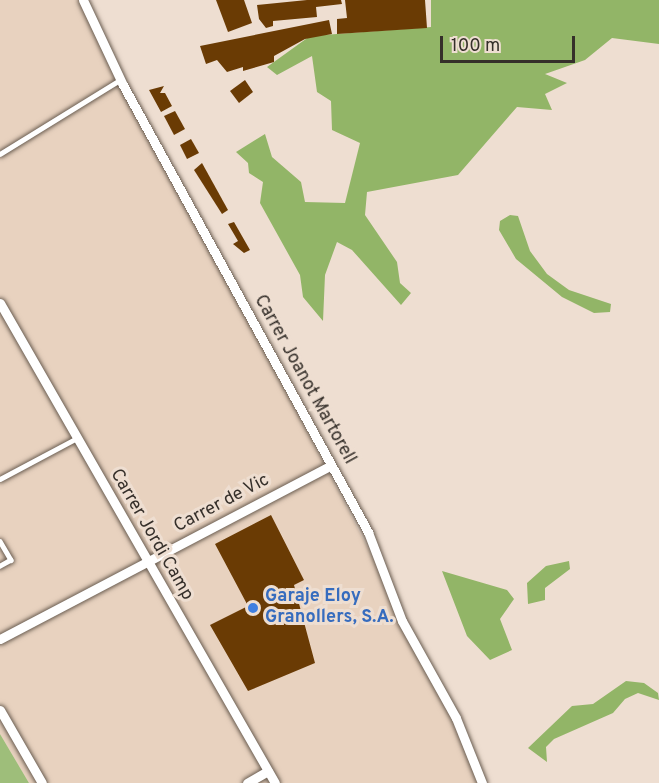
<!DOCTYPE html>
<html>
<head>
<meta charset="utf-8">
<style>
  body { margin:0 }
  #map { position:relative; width:659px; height:783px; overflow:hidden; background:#eeded1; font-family:Overpass,sans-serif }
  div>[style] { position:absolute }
  .built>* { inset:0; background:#e8d2bf }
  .green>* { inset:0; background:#9ebe7a }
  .forest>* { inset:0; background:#92b567 }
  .building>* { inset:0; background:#6a3b04 }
  .roads { filter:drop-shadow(0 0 2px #6a5d51) drop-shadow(0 0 2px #6a5d51) }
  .service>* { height:4.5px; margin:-2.25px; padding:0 2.25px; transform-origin:2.25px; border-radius:2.25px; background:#fff }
  .minor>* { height:9px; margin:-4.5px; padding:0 4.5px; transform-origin:4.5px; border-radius:4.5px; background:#fff }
  .dots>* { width:16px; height:16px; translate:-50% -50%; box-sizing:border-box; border:3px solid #eeded1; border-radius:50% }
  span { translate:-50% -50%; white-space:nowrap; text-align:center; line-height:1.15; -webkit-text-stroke:6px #eeded1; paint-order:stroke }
  .street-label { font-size:18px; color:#352f2a }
  .shop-label { font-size:18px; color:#366cbe; font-weight:700 }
  .left { translate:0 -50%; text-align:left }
  .scale { position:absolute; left:440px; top:36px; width:135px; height:27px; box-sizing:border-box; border:3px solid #352f2a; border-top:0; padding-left:8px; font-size:18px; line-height:21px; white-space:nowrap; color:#352f2a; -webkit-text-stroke:4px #eeded1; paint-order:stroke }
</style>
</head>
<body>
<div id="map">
  <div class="built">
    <div style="clip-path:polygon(0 0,83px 0,456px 718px,482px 783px,29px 783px,0 734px)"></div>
  </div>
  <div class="green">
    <div style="clip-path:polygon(0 734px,29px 783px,0 783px)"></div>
  </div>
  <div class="forest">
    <div style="clip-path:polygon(431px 0,659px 0,659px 44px,612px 38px,585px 60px,545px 74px,567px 83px,545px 94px,552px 110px,517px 107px,458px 175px,367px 192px,365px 215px,397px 262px,400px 283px,411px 293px,401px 305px,352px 250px,337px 242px,325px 275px,323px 321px,303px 297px,300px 275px,260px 203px,263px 182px,249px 173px,248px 163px,236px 152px,265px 134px,272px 157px,301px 182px,305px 202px,345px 203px,360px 143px,332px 130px,331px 101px,317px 92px,312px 56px,277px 75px,267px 67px,310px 36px,431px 27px)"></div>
    <div style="clip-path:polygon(510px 215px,518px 216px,530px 251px,547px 274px,569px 290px,611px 304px,610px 312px,594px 313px,562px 297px,516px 259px,499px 230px,500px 221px)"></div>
    <div style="clip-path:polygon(569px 561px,570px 569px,545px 588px,545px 600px,528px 604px,527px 583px,546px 566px)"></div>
    <div style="clip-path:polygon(442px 571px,507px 590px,514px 599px,500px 619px,512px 650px,490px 660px,467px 636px)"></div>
    <div style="clip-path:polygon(626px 681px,644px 683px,658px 693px,659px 700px,638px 693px,625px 699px,613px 713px,554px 739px,546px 747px,547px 762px,528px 748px,572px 706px,593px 704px)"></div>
  </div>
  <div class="building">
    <div style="clip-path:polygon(216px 0,244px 0,252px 23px,228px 32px)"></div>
    <div style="clip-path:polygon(307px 0,341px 0,342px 4px,316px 7px,317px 17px,273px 21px,273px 26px,266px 28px,259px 19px,257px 5px)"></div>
    <div style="clip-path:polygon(345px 0,425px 0,427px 28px,337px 34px,337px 19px,347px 18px)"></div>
    <div style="clip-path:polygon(329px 20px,332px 34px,305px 39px,274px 56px,274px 62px,243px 71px,243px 67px,227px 72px,217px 60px,206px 64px,200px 46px)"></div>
    <div style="clip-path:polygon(245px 80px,253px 92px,239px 103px,230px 91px)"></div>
    <div style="clip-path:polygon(164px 86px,160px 93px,165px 93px,172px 106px,161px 112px,149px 90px)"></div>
    <div style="clip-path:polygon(175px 111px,185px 129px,174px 135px,164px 116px)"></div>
    <div style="clip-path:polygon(191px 139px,199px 153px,187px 159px,180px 145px)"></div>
    <div style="clip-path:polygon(202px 163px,228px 210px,222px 214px,194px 170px)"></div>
    <div style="clip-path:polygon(234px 222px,250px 250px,244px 253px,233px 244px,238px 241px,228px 224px)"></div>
    <div style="clip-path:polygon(271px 515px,304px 580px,294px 585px,315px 663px,248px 691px,210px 625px,248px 606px,215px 544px)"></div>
  </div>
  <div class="roads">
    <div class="service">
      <div style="left:0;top:154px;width:141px;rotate:-31.7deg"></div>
      <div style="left:0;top:479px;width:87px;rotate:-28deg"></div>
      <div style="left:0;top:541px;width:22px;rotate:60deg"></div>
      <div style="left:11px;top:560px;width:13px;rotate:151deg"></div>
    </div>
    <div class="minor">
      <div style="left:83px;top:0;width:94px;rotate:64.8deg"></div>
      <div style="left:123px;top:85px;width:510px;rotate:61.27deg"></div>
      <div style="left:368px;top:532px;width:95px;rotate:69.1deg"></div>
      <div style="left:402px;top:621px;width:111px;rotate:60.9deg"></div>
      <div style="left:456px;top:718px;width:70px;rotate:68.2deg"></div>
      <div style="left:0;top:303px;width:553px;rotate:60.19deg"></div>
      <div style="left:0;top:639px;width:374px;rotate:-27.7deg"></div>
      <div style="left:0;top:710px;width:84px;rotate:60.1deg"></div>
      <div style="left:247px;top:783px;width:24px;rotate:-30deg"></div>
    </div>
  </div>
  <div class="dots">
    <div style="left:253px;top:608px;background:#3f7fe0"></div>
  </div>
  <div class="street-label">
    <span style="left:304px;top:380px;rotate:61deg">Carrer Joanot Martorell</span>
    <span style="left:222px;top:504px;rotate:-28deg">Carrer de Vic</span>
    <span style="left:151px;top:535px;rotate:60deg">Carrer Jordi Camp</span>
  </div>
  <div class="shop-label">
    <span class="left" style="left:265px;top:608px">Garaje Eloy<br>Granollers, S.A.</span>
  </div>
  <div class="scale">100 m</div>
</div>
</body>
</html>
